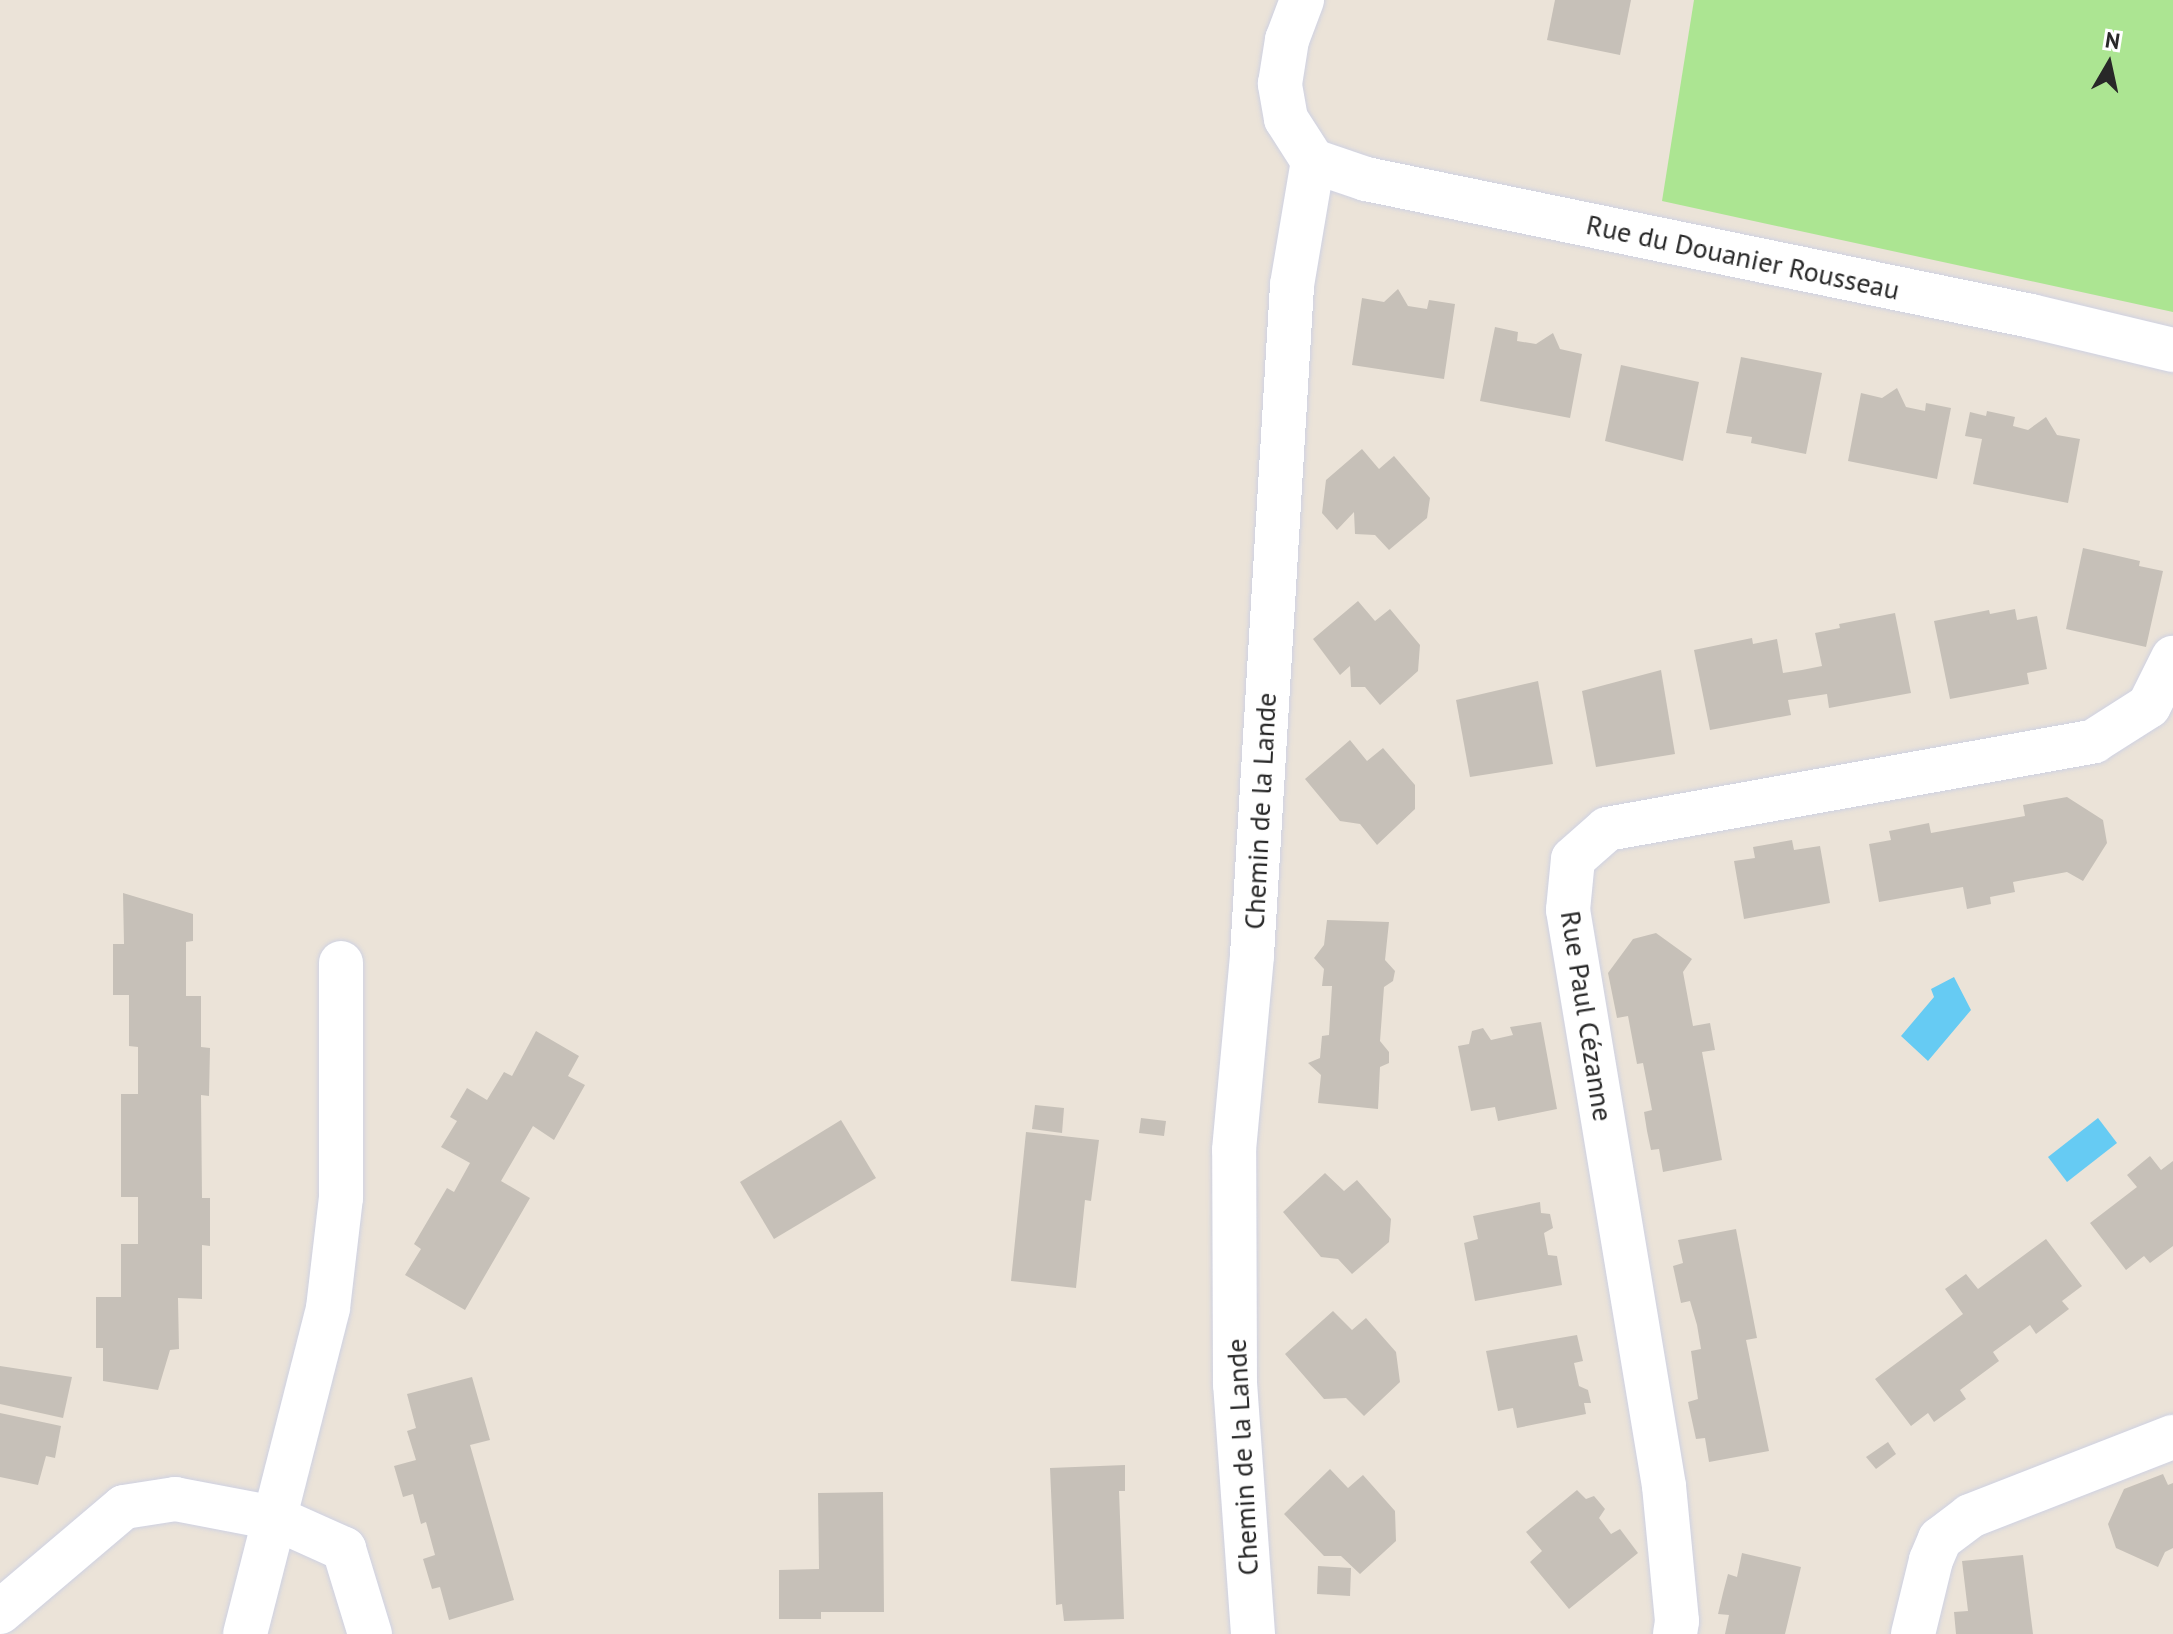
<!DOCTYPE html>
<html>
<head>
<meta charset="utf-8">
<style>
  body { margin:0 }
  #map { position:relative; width:2173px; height:1634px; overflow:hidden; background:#ebe3d8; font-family:"PT Sans",sans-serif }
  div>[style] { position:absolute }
  .green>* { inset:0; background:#ace592 }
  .water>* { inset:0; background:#66cbf3 }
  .building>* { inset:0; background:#c6c0b8 }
  .roads { filter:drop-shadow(0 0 2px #ced1e2) drop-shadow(0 0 2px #ced1e2) }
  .street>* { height:44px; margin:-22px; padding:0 22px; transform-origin:22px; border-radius:22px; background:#fff }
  span { translate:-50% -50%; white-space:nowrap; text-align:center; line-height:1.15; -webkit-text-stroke:6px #fff; paint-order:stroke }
  .street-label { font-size:28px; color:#282828 }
  .north { position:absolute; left:2069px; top:24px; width:80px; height:80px; -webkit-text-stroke:6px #fff; paint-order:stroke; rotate:9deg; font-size:22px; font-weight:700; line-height:32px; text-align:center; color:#282828 }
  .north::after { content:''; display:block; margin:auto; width:28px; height:36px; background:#282828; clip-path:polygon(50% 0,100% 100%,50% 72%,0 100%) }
</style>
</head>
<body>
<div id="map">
  <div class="green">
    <div style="clip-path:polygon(1694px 0,2173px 0,2173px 312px,1662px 201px)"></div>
  </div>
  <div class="water">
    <div style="clip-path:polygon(1954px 977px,1971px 1010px,1928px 1061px,1901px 1036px,1934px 997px,1931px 989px)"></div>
    <div style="clip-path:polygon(2098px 1118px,2117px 1143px,2067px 1182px,2048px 1157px)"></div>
  </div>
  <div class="building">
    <div style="clip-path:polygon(1555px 0,1631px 0,1620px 55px,1547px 40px)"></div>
    <div style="clip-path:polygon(1398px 289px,1408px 306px,1427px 309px,1429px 300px,1455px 304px,1444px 379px,1352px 365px,1362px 298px,1384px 302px)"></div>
    <div style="clip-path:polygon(1495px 327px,1518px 332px,1517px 341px,1536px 344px,1553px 333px,1560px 349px,1582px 354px,1570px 418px,1480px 401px)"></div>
    <div style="clip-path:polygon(1741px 357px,1822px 373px,1806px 454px,1751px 443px,1752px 437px,1726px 433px)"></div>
    <div style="clip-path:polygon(1621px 365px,1699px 382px,1683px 461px,1605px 441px)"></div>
    <div style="clip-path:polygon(1897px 388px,1906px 407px,1925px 411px,1926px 403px,1951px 408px,1937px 479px,1848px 461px,1861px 393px,1882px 398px)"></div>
    <div style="clip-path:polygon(1987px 411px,2015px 417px,2013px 426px,2028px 430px,2046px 417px,2057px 435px,2080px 439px,2068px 503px,1973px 484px,1982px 439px,1965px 436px,1970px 412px,1986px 416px)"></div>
    <div style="clip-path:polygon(1362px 449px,1379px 469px,1394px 456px,1430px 498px,1427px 518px,1389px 550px,1375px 535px,1355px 534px,1354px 512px,1337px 530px,1322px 513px,1326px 480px)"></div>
    <div style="clip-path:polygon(2083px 548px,2140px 561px,2139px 566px,2163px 571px,2146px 647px,2066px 629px)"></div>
    <div style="clip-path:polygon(1358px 601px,1375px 621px,1390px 609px,1420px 645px,1418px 671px,1380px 705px,1365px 687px,1351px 687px,1350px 666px,1340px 675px,1313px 639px)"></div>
    <div style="clip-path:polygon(2015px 609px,2017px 620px,2037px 616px,2047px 669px,2027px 673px,2029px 684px,1950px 699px,1934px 621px,1989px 610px,1990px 614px)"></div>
    <div style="clip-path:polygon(1895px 613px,1911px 693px,1829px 708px,1827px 694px,1788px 700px,1791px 715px,1710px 730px,1694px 650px,1752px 638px,1753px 644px,1777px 639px,1783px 673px,1802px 670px,1822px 666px,1815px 633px,1840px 628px,1839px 624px)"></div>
    <div style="clip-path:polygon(1661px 670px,1675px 754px,1596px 767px,1582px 691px)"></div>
    <div style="clip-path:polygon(1538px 681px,1553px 764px,1470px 777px,1456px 700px)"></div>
    <div style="clip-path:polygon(1350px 740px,1367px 761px,1383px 748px,1415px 785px,1415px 809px,1377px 845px,1360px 824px,1340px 821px,1305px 779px)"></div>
    <div style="clip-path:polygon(2067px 797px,2103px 820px,2107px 843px,2083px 881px,2067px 872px,2013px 882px,2015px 892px,1990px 897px,1991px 904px,1967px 909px,1963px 887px,1879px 902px,1869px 844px,1891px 840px,1889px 831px,1929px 823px,1931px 833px,2025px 816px,2023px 805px)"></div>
    <div style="clip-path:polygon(1792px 840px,1794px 850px,1820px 846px,1830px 903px,1744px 919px,1734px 861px,1755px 858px,1753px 847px)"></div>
    <div style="clip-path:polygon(123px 893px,193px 914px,193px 941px,186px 942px,186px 996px,201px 996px,201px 1047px,210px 1048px,209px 1096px,201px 1095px,202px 1198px,210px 1198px,210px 1246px,202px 1245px,202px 1299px,178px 1298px,179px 1349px,170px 1350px,158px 1390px,103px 1381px,103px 1348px,96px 1348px,96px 1297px,121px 1297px,121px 1244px,138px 1244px,138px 1197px,121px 1197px,121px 1094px,138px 1094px,138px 1047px,129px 1046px,129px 995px,113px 995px,113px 944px,124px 944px)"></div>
    <div style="clip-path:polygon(1327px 920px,1389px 922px,1385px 960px,1395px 971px,1393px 981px,1384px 987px,1380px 1041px,1389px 1052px,1389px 1063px,1380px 1067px,1378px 1109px,1318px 1103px,1321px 1075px,1308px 1063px,1320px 1058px,1322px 1036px,1329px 1035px,1332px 986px,1322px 986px,1324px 969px,1314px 958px,1324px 945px)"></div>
    <div style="clip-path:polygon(1656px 933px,1692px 959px,1683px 972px,1693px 1026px,1710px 1023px,1715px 1050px,1702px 1052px,1722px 1160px,1663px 1172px,1659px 1149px,1651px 1150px,1647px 1131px,1644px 1112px,1652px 1110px,1643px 1063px,1637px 1064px,1628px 1016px,1617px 1018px,1608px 973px,1633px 939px)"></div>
    <div style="clip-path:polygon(1541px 1022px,1557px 1109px,1498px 1121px,1495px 1107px,1471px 1111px,1458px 1046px,1469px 1044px,1472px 1031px,1483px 1028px,1491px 1040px,1513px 1035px,1510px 1027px)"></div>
    <div style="clip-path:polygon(536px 1031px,579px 1056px,568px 1076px,585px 1085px,554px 1140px,533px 1126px,501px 1181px,530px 1198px,465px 1310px,405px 1275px,421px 1249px,414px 1244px,447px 1188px,454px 1192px,470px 1163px,441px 1147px,457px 1121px,450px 1117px,467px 1088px,487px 1100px,504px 1072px,512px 1076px)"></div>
    <div style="clip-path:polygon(1035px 1105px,1064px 1108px,1062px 1133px,1032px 1129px)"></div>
    <div style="clip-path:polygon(1141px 1118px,1166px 1121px,1164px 1136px,1139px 1133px)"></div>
    <div style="clip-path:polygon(841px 1120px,876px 1178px,774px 1239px,740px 1182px)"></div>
    <div style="clip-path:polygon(1026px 1132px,1099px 1140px,1091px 1201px,1085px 1200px,1076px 1288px,1011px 1281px)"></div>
    <div style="clip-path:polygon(2150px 1156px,2161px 1170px,2173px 1161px,2173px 1246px,2150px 1263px,2144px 1256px,2126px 1270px,2090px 1223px,2137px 1187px,2127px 1175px)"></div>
    <div style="clip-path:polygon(1325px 1173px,1344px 1191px,1357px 1180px,1391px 1219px,1389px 1242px,1352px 1274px,1338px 1259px,1321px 1257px,1283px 1212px)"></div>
    <div style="clip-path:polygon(1540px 1202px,1541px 1213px,1550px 1214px,1553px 1228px,1544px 1233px,1548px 1255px,1557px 1256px,1562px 1285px,1475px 1301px,1464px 1243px,1478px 1239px,1473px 1216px)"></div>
    <div style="clip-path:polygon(1736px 1229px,1757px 1338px,1746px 1340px,1769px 1451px,1709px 1462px,1705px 1438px,1696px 1439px,1688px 1402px,1698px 1399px,1691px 1351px,1701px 1349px,1697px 1325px,1690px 1301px,1681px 1303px,1673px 1266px,1683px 1263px,1678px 1240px)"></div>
    <div style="clip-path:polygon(2046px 1239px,2082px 1286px,2062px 1301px,2069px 1309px,2036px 1334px,2030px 1325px,1993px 1352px,1999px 1361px,1960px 1390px,1966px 1399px,1934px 1422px,1928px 1413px,1911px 1426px,1875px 1379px,1963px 1314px,1945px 1289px,1966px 1274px,1978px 1289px)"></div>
    <div style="clip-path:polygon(1333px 1311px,1352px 1330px,1366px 1318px,1396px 1352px,1400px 1382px,1364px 1416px,1346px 1398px,1324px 1399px,1285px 1354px)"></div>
    <div style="clip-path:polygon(1577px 1335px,1583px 1361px,1574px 1363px,1579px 1386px,1588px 1390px,1591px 1403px,1584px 1403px,1586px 1414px,1517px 1428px,1513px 1408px,1498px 1411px,1486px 1351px)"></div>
    <div style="clip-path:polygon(0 1366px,72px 1377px,63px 1418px,0 1404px)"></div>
    <div style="clip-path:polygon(472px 1377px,490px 1440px,470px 1445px,514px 1600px,449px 1620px,440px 1587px,432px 1589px,423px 1559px,435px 1555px,426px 1522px,421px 1524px,413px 1494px,403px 1497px,394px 1466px,416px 1460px,407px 1431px,416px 1428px,407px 1394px)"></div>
    <div style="clip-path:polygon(0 1413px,61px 1426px,55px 1458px,46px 1456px,38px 1485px,0 1477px)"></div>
    <div style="clip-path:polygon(1888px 1442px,1896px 1454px,1876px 1469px,1866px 1457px)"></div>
    <div style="clip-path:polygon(1125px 1465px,1125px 1491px,1119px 1491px,1124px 1619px,1064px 1621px,1062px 1604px,1056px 1605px,1050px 1468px)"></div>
    <div style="clip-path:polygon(1330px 1469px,1348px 1488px,1363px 1475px,1395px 1511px,1396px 1541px,1360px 1574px,1341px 1556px,1324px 1556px,1284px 1514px)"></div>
    <div style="clip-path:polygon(2163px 1474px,2168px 1485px,2173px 1483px,2173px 1548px,2165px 1552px,2158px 1567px,2116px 1548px,2108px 1524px,2124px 1489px)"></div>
    <div style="clip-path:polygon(1577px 1490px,1586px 1499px,1594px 1496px,1605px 1509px,1599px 1518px,1611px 1534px,1620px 1529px,1638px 1553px,1569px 1609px,1530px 1562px,1542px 1551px,1526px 1532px)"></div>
    <div style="clip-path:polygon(883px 1492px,884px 1612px,821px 1612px,821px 1619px,779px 1619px,779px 1570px,819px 1569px,818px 1493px)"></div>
    <div style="clip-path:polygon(1742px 1553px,1801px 1567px,1785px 1634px,1725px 1634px,1729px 1615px,1718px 1614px,1723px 1593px,1728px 1574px,1737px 1577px)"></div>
    <div style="clip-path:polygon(2023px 1555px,2033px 1634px,1956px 1634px,1954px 1612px,1968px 1611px,1962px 1561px)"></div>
    <div style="clip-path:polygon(1318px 1566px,1351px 1568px,1350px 1596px,1317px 1594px)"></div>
  </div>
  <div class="roads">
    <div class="street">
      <div style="left:1313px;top:161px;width:56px;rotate:18.8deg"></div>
      <div style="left:1366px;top:179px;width:679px;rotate:11.64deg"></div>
      <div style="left:2031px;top:316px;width:146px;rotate:13.5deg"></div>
      <div style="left:0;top:1612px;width:162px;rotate:-40.3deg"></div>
      <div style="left:124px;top:1507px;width:52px;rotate:-8.9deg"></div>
      <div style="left:175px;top:1499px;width:102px;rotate:10.8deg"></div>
      <div style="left:275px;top:1518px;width:76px;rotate:24.2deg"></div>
      <div style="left:344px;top:1549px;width:89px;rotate:73deg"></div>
      <div style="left:245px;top:1634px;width:336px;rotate:-75.7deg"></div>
      <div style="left:328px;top:1308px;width:111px;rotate:-83.3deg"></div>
      <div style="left:341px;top:1198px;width:235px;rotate:-90deg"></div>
      <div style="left:1253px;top:1634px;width:250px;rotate:-94.1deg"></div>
      <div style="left:1235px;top:1385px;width:235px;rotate:-90.2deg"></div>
      <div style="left:1234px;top:1150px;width:196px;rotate:-84.7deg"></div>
      <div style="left:1252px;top:955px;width:671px;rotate:-86.58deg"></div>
      <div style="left:1292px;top:285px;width:126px;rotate:-80.4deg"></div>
      <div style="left:1313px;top:161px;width:50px;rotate:-122.7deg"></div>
      <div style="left:1286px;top:119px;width:36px;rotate:-100deg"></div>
      <div style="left:1280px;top:84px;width:45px;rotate:-81deg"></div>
      <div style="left:1287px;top:40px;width:43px;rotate:-69.4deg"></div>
      <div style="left:1675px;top:1634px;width:13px;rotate:-81deg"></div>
      <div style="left:1677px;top:1621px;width:136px;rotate:-95.5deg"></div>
      <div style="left:1664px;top:1486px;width:584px;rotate:-99.46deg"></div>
      <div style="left:1568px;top:910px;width:51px;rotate:-84.4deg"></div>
      <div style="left:1573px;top:859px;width:45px;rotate:-41.4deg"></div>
      <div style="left:1607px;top:829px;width:495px;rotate:-10.2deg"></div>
      <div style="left:2094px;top:741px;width:65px;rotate:-32.5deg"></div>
      <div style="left:2149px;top:706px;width:54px;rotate:-63.4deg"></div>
      <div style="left:1913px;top:1634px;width:76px;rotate:-76.3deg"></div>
      <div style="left:1931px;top:1560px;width:23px;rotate:-67deg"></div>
      <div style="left:1940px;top:1539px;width:38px;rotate:-37deg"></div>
      <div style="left:1970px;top:1516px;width:218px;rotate:-21.3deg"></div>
    </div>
  </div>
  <div class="street-label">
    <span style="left:1743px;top:257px;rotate:12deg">Rue du Douanier Rousseau</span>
    <span style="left:1260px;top:811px;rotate:-87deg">Chemin de la Lande</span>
    <span style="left:1587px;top:1016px;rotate:81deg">Rue Paul Cézanne</span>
    <span style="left:1242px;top:1457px;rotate:-93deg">Chemin de la Lande</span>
  </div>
  <div class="north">N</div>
</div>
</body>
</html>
